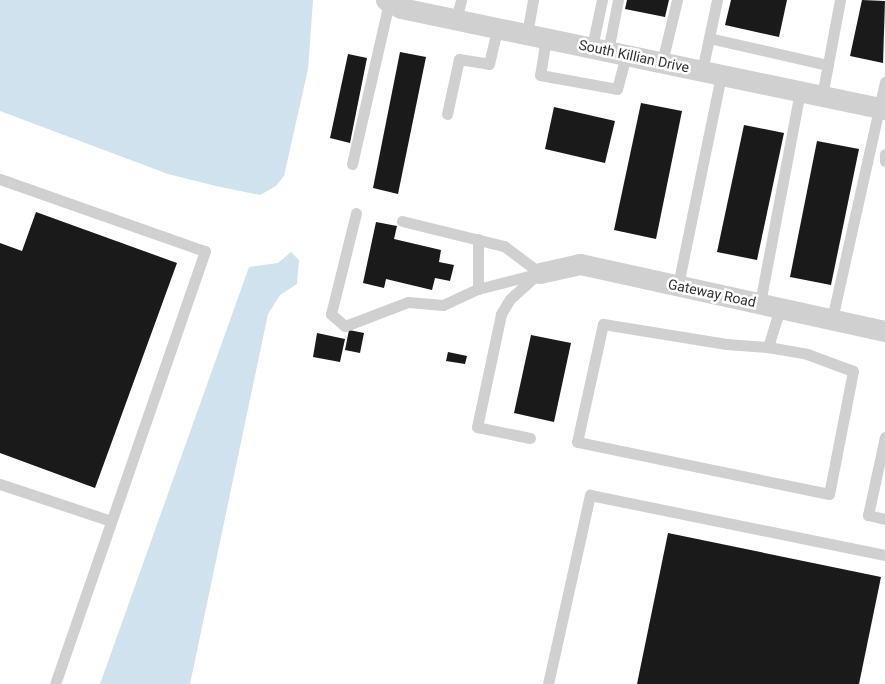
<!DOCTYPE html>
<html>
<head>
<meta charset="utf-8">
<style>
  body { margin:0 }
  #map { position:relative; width:885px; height:684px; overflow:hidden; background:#fff; font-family:Roboto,sans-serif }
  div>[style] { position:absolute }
  .water>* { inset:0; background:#cfe2ee }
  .building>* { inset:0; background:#1a1a1a }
  .lane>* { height:11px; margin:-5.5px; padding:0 5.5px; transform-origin:5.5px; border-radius:5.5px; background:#d0d0d0 }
  .street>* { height:21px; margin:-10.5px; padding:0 10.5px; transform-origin:10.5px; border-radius:10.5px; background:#d0d0d0 }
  span { translate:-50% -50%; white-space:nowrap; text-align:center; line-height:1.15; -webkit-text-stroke:5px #fff; paint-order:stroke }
  .street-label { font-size:14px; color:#333 }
</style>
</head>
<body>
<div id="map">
  <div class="water">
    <div style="clip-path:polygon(0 0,313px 0,308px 69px,284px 176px,276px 186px,260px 195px,216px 186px,168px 174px,0 111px)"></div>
    <div style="clip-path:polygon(291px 252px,299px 260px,297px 284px,280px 295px,268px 314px,190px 684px,100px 684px,249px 267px,278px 263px)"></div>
  </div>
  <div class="building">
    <div style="clip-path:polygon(627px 0,669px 0,665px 17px,625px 9px)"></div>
    <div style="clip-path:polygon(731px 0,787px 0,779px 37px,725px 25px)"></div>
    <div style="clip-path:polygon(862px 0,885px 1px,883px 63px,850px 56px)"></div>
    <div style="clip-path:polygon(400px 52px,426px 57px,398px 194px,373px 188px)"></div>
    <div style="clip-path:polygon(348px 54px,367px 58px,350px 143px,330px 138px)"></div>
    <div style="clip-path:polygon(641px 103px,682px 111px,656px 239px,614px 230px)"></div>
    <div style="clip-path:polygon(554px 107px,615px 121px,605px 163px,545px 149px)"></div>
    <div style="clip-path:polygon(744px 125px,784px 133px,757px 260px,717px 252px)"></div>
    <div style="clip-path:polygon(817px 141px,859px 149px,831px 285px,790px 277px)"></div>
    <div style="clip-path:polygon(36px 212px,177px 263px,95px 488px,0 453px,0 243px,22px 251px)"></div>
    <div style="clip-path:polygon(376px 222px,397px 226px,394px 239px,441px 250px,439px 262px,454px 265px,450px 281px,435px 278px,432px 290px,386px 279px,384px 288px,363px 283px)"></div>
    <div style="clip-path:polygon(349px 330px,364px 333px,360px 353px,345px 350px)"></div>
    <div style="clip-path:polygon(317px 333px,345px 339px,340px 362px,313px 357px)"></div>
    <div style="clip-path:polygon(531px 335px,571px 343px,554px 422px,514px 413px)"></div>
    <div style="clip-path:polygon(448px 352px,467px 356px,465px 364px,446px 361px)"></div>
    <div style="clip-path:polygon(668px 533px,881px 577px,859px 684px,637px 684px)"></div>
  </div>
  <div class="lane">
    <div style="left:456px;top:19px;width:20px;rotate:-75deg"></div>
    <div style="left:527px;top:34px;width:35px;rotate:-80deg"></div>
    <div style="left:546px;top:38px;width:37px;rotate:99deg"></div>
    <div style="left:540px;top:75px;width:78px;rotate:10.3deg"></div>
    <div style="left:617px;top:89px;width:35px;rotate:-75deg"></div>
    <div style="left:709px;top:38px;width:122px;rotate:12.8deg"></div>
    <div style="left:592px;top:47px;width:48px;rotate:-78deg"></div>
    <div style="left:608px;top:51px;width:52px;rotate:-78.9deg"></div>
    <div style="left:662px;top:62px;width:64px;rotate:-76.4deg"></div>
    <div style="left:702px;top:71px;width:73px;rotate:-78.1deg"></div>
    <div style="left:822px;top:96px;width:98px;rotate:-79.4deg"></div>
    <div style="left:447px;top:114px;width:56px;rotate:-77.7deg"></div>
    <div style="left:459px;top:59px;width:30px;rotate:9deg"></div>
    <div style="left:489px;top:64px;width:37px;rotate:-77deg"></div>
    <div style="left:885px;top:154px;width:7px;rotate:90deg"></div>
    <div style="left:352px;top:164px;width:165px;rotate:-77.1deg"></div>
    <div style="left:0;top:179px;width:217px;rotate:19.4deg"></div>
    <div style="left:205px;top:251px;width:458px;rotate:109.1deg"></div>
    <div style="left:356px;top:213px;width:104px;rotate:103.9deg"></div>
    <div style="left:331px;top:314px;width:18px;rotate:41deg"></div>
    <div style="left:345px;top:326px;width:67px;rotate:-20.9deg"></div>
    <div style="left:408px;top:302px;width:35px;rotate:5deg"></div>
    <div style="left:443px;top:305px;width:38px;rotate:-25deg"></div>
    <div style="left:478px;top:289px;width:64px;rotate:-14.5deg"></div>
    <div style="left:402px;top:221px;width:105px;rotate:13.8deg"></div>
    <div style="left:504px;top:246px;width:45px;rotate:36.9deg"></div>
    <div style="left:678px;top:285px;width:214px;rotate:-78.4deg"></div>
    <div style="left:478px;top:289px;width:50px;rotate:-90deg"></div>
    <div style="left:760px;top:303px;width:216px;rotate:-79.3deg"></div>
    <div style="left:832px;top:319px;width:243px;rotate:-77.4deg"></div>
    <div style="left:768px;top:347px;width:40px;rotate:10deg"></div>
    <div style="left:807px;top:354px;width:49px;rotate:20.3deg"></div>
    <div style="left:853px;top:371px;width:125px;rotate:101deg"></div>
    <div style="left:829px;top:494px;width:257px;rotate:-168.3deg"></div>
    <div style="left:577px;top:442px;width:121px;rotate:-77.6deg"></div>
    <div style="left:603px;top:324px;width:125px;rotate:9.2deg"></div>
    <div style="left:726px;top:344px;width:42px;rotate:4.1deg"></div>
    <div style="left:768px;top:347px;width:41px;rotate:-72.9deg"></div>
    <div style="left:885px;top:437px;width:80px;rotate:102.3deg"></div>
    <div style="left:868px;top:515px;width:17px;rotate:13deg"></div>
    <div style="left:530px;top:438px;width:54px;rotate:-168.3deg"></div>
    <div style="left:477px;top:427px;width:116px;rotate:-78deg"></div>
    <div style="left:501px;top:314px;width:17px;rotate:-59deg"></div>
    <div style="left:510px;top:299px;width:36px;rotate:-42deg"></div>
    <div style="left:0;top:484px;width:117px;rotate:18.4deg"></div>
    <div style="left:548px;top:684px;width:194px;rotate:-77.5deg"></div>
    <div style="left:590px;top:495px;width:301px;rotate:11.5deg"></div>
  </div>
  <div class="street">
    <div style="left:386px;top:0;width:17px;rotate:28deg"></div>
    <div style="left:401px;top:8px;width:494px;rotate:11.8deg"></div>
    <div style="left:540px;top:273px;width:41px;rotate:-12.7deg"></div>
    <div style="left:580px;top:264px;width:312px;rotate:12.4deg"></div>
  </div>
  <div class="street-label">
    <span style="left:634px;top:56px;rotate:12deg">South Killian Drive</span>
    <span style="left:712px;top:293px;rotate:12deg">Gateway Road</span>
  </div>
</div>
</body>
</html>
